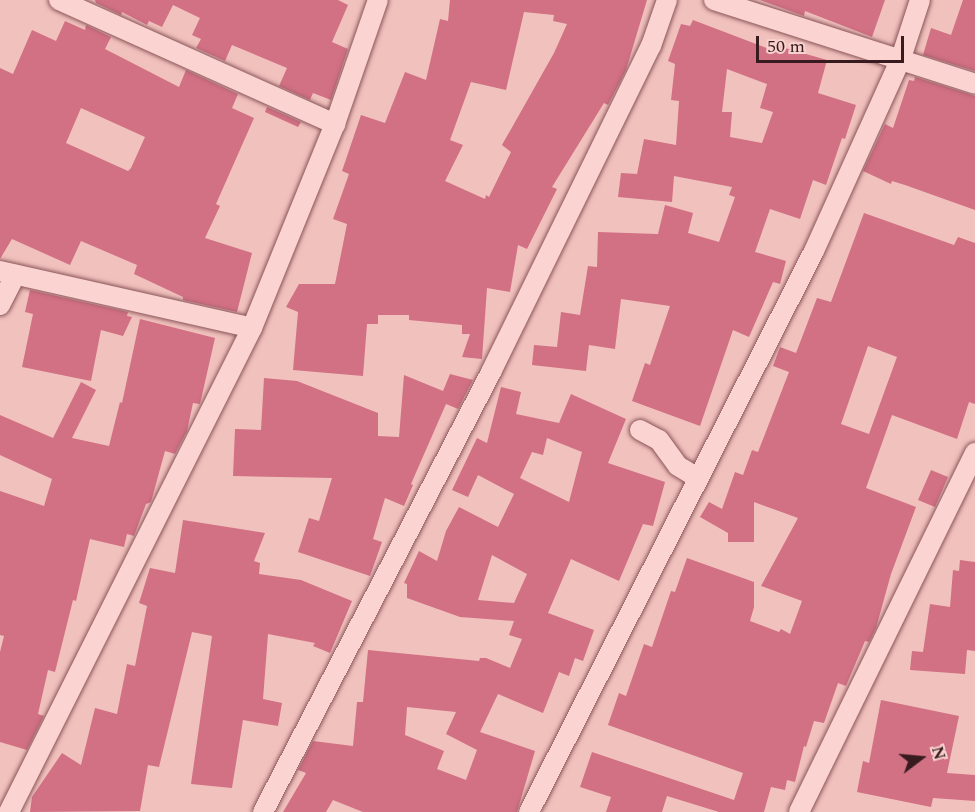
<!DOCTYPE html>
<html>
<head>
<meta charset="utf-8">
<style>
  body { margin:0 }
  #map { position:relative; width:975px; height:812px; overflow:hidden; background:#f1c1bd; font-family:Spectral,serif }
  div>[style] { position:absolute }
  .building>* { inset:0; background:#d27084 }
  .roads { filter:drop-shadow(0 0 2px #8a555a) drop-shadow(0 0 2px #8a555a) }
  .street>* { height:20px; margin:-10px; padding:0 10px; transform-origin:10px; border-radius:10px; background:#fbd4d1 }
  span { translate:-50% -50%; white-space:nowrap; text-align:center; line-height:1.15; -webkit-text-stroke:4.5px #f8d1cd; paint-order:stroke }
  .north { position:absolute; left:891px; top:728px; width:60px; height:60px; -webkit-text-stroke:4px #f8d1cd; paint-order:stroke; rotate:74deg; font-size:16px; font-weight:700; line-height:24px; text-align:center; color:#381b1f }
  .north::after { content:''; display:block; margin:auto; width:21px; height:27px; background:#381b1f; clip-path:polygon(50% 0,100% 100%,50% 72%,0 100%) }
  .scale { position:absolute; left:756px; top:36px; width:148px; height:27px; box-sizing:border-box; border:3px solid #381b1f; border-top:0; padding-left:8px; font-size:18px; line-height:21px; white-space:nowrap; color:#381b1f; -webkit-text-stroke:4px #f8d1cd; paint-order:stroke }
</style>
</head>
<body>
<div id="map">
  <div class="building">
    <div style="clip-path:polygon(95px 0,338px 0,348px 5px,332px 42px,348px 49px,331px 100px,313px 93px,310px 100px,279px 86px,287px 68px,232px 45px,225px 61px,196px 48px,201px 39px,192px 35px,200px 18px,173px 5px,162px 27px,149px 21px,147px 25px,122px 12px,121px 15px,96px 3px)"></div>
    <div style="clip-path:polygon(evenodd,450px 0,647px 0,626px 70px,608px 105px,604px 103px,552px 187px,557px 189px,527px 249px,518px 245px,510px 292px,487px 288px,482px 359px,462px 357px,470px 334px,462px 334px,462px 325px,409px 320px,409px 315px,378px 315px,378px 324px,367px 324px,363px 376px,293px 370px,298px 312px,286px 307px,299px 284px,335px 284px,347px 224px,333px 219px,349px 174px,342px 171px,361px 115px,385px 123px,405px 72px,426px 80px,440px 19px,448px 21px,450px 0,524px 12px,554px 15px,553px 21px,567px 24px,554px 53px,502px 145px,511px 152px,489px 197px,486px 195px,485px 199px,445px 181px,463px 145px,450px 140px,471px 82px,506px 90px,524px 12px)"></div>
    <div style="clip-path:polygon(760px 0,885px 0,872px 37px,805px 11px,804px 16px)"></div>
    <div style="clip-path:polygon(963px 0,975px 0,975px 71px,923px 55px,931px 28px,951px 35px)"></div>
    <div style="clip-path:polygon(evenodd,693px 20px,777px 52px,778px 46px,827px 60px,818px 93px,856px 105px,845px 139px,842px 138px,826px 185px,813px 180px,800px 219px,770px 209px,755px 252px,786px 261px,780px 284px,773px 282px,749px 337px,733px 330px,700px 426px,632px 401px,645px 363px,650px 365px,670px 306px,621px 299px,615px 349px,589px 345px,586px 371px,532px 365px,534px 345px,557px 347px,561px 312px,580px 315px,588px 266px,597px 267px,598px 232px,658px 234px,665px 205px,693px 213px,688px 233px,719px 242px,735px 197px,729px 195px,732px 187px,674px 176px,672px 202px,618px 197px,621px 173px,637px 174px,644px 139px,676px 145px,679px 101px,671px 100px,675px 64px,668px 61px,681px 24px,690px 26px,693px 20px,727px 69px,767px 84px,760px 108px,773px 112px,762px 143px,730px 137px,732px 112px,722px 112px,727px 69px)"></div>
    <div style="clip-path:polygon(evenodd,65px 21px,85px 30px,86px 25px,111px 37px,105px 49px,179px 87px,186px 70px,238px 94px,232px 108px,254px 118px,216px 204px,220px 206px,205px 238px,252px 253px,237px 312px,183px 300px,183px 297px,134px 274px,137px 265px,81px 241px,70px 265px,12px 239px,0 259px,0 68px,13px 74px,32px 30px,56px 41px,65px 21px,81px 108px,145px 137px,131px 168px,128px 171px,66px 143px,81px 108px)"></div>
    <div style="clip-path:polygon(915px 77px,975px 96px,975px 210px,905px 185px,892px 181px,891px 184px,863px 171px,885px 124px,893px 128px,909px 80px,914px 81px)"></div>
    <div style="clip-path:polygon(267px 107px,301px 122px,298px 127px,265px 112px)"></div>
    <div style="clip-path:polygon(evenodd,864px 213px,954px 245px,958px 237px,975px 243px,975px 404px,969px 402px,957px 439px,892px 415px,866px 488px,916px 507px,891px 574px,876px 628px,869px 642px,865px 641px,846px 686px,838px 683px,824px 723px,814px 721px,806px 747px,804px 746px,795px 782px,787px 780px,785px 790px,771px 787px,764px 812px,719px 812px,667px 796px,662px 812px,606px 812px,611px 797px,580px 787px,592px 752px,734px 800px,743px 773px,608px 725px,619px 693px,626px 696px,644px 644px,652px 647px,671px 591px,675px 592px,687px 558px,754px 582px,754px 607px,750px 621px,779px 632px,781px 629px,790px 634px,802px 601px,761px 586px,798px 518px,754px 502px,754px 542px,728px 542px,728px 533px,700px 517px,709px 502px,722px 509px,735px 472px,743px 475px,752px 450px,758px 452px,789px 372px,773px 366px,780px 347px,796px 353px,817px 298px,831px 302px,864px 213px,868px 346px,897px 357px,869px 434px,841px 424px,868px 346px)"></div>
    <div style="clip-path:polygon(30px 290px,128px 312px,127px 316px,132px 317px,123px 336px,101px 330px,91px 381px,22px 367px,33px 314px,25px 312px)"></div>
    <div style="clip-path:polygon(140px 319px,215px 338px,200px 404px,193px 403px,187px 431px,175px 454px,165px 451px,151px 502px,146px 504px,134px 536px,127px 534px,124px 547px,90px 539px,76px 601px,73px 600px,55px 672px,48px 670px,38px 714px,44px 716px,27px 750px,0 742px,0 652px,4px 636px,0 635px,0 491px,44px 506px,52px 479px,0 455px,0 415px,53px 438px,81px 382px,96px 390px,72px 438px,109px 446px,120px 402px,122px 403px)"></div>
    <div style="clip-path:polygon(450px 374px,473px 380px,458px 409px,446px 404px,411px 484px,413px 485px,404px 506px,385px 498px,373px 539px,382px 542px,370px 576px,298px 552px,309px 518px,319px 521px,332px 478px,233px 476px,235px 429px,261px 430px,264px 378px,297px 381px,378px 413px,378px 436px,399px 437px,404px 375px,443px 391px)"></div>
    <div style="clip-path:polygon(evenodd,501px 387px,521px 392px,516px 414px,559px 423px,571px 394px,626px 419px,608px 463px,665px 482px,653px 526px,643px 524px,619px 581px,571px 559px,548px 613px,594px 630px,583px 661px,575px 658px,569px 676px,559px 672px,543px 713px,498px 694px,480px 732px,535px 751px,517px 812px,363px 812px,333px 800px,326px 812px,283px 812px,306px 773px,298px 770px,313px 741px,353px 746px,357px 702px,363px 702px,368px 650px,479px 661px,480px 658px,486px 658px,510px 668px,522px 639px,509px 635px,514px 621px,460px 617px,407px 598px,407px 584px,404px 583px,419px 551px,437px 561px,446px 531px,459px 507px,498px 527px,514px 494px,478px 475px,468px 497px,452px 490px,477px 438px,487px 443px,501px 387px,547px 438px,582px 452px,569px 502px,520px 478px,532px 452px,543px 455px,547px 438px,501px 387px,492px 555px,527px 574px,514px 603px,478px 600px,492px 555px,501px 387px,407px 707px,456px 712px,446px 734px,477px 750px,466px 780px,437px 769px,444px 751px,405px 735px,407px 707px)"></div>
    <div style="clip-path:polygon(931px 470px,948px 477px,935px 507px,918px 500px)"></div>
    <div style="clip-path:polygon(183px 520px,265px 533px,254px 561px,260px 563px,259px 574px,301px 580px,352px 601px,330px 653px,313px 646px,315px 643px,268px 634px,263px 699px,282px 703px,278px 726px,243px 720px,232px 788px,191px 784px,212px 636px,192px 632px,159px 767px,148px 765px,140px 811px,30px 812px,32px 797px,62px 753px,81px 765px,95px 708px,117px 714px,127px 664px,135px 666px,147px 606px,139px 603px,150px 568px,175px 573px)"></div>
    <div style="clip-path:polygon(960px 560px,975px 562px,975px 651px,967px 650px,965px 674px,910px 670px,912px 651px,923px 652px,930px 604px,950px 607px,953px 570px,959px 571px)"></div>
    <div style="clip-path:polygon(881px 700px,959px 716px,947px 773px,975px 775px,975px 801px,933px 798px,931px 807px,857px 792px,863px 761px,869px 763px)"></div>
  </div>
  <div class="roads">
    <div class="street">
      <div style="left:59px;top:0;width:303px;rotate:24.2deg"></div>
      <div style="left:714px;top:0;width:274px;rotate:17.8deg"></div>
      <div style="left:0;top:271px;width:258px;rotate:12.7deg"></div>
      <div style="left:0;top:305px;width:34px;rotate:-63deg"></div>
      <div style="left:640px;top:430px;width:21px;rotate:28deg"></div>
      <div style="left:659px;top:440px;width:32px;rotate:54deg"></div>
      <div style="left:678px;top:466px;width:23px;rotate:31deg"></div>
      <div style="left:9px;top:812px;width:542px;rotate:-63.34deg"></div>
      <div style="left:252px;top:328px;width:220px;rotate:-67.9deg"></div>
      <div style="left:335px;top:124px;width:131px;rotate:-70.9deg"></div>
      <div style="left:263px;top:812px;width:496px;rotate:-62.6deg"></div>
      <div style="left:491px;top:372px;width:363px;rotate:-63.9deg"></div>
      <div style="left:651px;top:46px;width:49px;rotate:-70.8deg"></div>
      <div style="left:529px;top:812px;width:629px;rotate:-63.07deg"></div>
      <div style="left:814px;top:251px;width:212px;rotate:-65.7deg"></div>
      <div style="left:901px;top:58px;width:61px;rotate:-71.9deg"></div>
      <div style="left:799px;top:812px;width:400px;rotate:-63.9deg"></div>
    </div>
  </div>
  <div class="north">N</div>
  <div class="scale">50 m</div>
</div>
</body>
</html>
